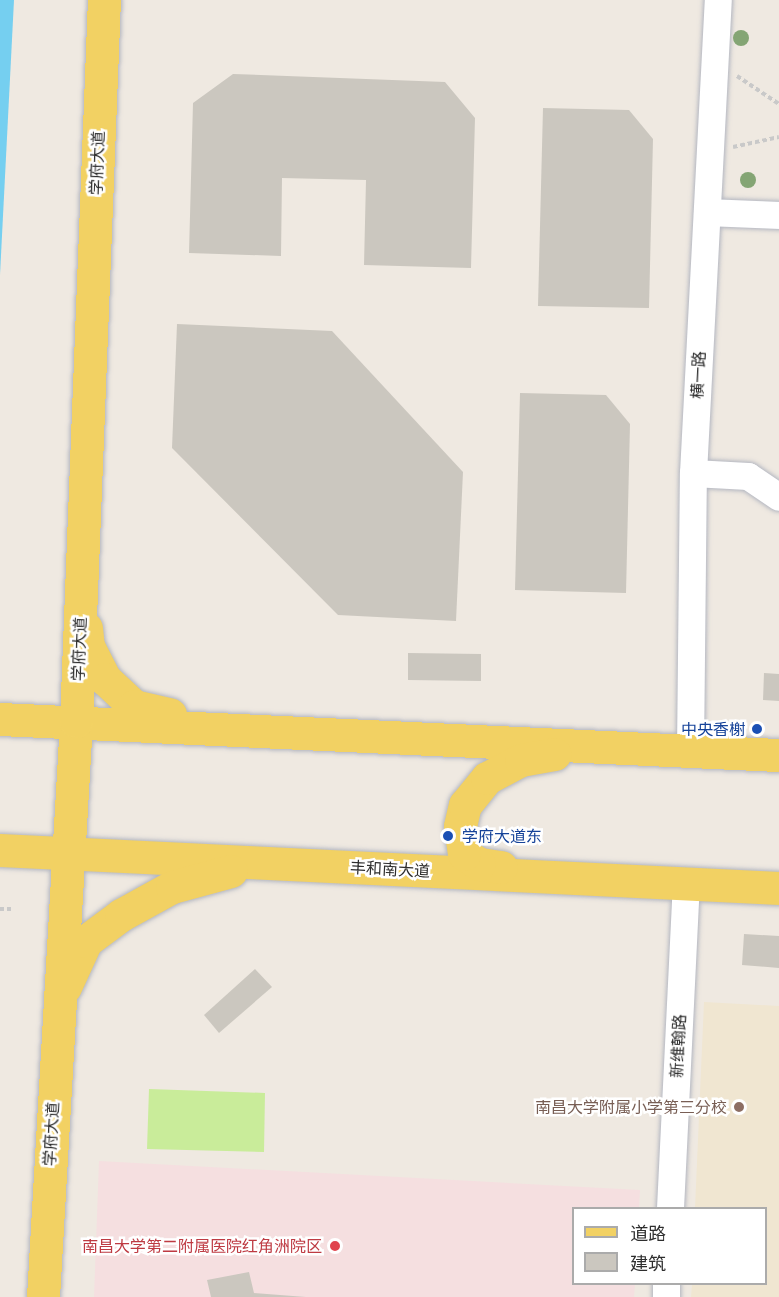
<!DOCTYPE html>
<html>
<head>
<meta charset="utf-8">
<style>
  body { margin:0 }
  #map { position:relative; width:779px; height:1297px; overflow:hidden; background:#efe9e1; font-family:"Noto Sans","Noto Sans SC",sans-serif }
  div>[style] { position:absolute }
  .education>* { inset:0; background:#f0e6d1 }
  .medical>* { inset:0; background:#f5dfe0 }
  .pitch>* { inset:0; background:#c9ec9a }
  .water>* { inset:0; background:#75cff0 }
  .building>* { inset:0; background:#cbc7bf }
  .path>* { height:4px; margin-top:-2px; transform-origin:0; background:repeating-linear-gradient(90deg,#c9c9c9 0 4.5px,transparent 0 7.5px) }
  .roads { filter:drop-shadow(0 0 2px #b4b7c1) drop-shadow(0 0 2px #b4b7c1) }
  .street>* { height:27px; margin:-13.5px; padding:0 13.5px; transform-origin:13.5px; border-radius:13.5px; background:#fff }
  .primary>* { height:33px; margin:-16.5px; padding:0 16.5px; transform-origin:16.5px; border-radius:16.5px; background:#f2d163 }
  .trees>* { width:16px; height:16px; margin:-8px; border-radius:50%; background:#84a574 }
  .dots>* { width:16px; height:16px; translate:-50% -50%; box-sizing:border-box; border:3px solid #fff; border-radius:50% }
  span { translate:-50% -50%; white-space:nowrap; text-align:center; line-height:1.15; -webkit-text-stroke:5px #fff; paint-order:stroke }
  .street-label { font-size:16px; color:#2e2e2e }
  .transit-label { font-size:16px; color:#164399 }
  .right { translate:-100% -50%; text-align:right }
  .left { translate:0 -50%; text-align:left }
  .education-label { font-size:16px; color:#785e54 }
  .health-label { font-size:16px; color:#be3a42 }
  .legend { position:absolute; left:572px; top:1207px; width:195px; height:78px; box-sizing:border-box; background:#fff; border:2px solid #ababab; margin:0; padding:8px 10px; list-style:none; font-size:18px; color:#2e2e2e }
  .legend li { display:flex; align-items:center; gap:12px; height:30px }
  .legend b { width:30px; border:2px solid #ababab }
</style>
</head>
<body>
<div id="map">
  <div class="education">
    <div style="clip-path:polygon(704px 1002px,779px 1006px,779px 1297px,691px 1297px,692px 1284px,766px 1284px,766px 1208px,695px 1208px)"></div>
  </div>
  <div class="medical">
    <div style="clip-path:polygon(99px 1161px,640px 1190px,639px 1208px,574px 1208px,574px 1284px,635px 1284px,634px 1297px,94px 1297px)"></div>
  </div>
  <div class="pitch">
    <div style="clip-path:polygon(149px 1089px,265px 1093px,264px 1152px,147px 1149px)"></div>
  </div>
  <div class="water">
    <div style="clip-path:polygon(0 0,14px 0,0 275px)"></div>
  </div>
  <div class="building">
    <div style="clip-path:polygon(233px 74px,445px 82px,475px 118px,471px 268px,364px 265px,366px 180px,282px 178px,281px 256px,189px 253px,193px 103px)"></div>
    <div style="clip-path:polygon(543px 108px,629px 110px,653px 139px,649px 308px,538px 306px)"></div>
    <div style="clip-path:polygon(177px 324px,332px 331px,463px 472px,456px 621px,338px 615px,172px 448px)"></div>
    <div style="clip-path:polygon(520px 393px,606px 395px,630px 424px,626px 593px,515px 590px)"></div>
    <div style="clip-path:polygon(408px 653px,481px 654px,481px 681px,408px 680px)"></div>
    <div style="clip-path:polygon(764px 673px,779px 674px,779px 701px,763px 700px)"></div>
    <div style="clip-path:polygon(744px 934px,779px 936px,779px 968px,742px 965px)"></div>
    <div style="clip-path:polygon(255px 969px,272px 987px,219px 1033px,204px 1015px)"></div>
    <div style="clip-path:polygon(249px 1272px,254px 1293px,306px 1297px,211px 1297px,207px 1280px)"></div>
  </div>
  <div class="path">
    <div style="left:737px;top:76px;width:50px;rotate:33.7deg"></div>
    <div style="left:733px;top:147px;width:47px;rotate:-12.3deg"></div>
    <div style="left:0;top:909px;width:11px"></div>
  </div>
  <div class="roads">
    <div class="street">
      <div style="left:707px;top:212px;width:72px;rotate:2.4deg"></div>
      <div style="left:693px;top:473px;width:55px;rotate:3.1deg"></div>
      <div style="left:748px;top:476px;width:37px;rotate:34deg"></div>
      <div style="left:690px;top:751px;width:278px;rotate:-89.4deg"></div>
      <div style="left:693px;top:473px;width:474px;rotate:-87deg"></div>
      <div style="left:670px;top:1208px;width:325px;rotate:-87.2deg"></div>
      <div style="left:666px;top:1297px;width:13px;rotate:-90deg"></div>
    </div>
    <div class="primary">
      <div style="left:86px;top:628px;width:18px;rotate:84deg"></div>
      <div style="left:88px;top:646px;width:37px;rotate:63deg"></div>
      <div style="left:105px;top:679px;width:40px;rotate:43deg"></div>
      <div style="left:134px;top:706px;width:37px;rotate:13deg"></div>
      <div style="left:0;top:719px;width:780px;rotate:2.65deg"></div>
      <div style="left:0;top:850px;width:780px;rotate:2.79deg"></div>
      <div style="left:501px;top:867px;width:22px;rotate:-172deg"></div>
      <div style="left:479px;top:864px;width:18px;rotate:-146deg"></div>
      <div style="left:464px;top:854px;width:28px;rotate:-98deg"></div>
      <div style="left:460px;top:826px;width:22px;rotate:-77deg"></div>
      <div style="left:465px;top:805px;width:35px;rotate:-51deg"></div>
      <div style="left:487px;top:778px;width:38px;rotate:-28deg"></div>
      <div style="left:521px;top:760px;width:34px;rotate:-10deg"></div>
      <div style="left:65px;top:987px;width:51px;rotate:-65.5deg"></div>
      <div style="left:86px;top:941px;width:44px;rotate:-36.6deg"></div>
      <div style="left:121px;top:915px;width:58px;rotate:-28.8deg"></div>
      <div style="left:172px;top:887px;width:61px;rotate:-15.2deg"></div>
      <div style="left:43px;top:1297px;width:577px;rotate:-86.72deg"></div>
      <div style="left:76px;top:721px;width:722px;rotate:-87.78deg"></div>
    </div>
  </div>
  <div class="trees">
    <div style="left:741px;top:38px"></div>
    <div style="left:748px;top:180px"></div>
  </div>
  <div class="dots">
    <div style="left:757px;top:729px;background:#1a4fb4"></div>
    <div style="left:448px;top:836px;background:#1a4fb4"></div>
    <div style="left:739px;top:1107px;background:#8d6e63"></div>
    <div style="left:335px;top:1246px;background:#e0444e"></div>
  </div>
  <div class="street-label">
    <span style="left:97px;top:163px;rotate:-88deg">学府大道</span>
    <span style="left:698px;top:375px;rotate:-87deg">横一路</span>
    <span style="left:79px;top:649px;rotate:-88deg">学府大道</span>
    <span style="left:390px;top:869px;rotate:3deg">丰和南大道</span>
    <span style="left:678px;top:1046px;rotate:-87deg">新维翰路</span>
    <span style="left:51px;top:1134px;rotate:-87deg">学府大道</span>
  </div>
  <div class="transit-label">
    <span class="right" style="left:745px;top:729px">中央香榭</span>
    <span class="left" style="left:462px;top:836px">学府大道东</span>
  </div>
  <div class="education-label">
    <span class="right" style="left:727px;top:1107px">南昌大学附属小学第三分校</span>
  </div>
  <div class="health-label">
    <span class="right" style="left:322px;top:1246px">南昌大学第二附属医院红角洲院区</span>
  </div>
  <ul class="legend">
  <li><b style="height:8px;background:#f2d163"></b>道路</li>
  <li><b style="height:16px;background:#cbc7bf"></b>建筑</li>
  </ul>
</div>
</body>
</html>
